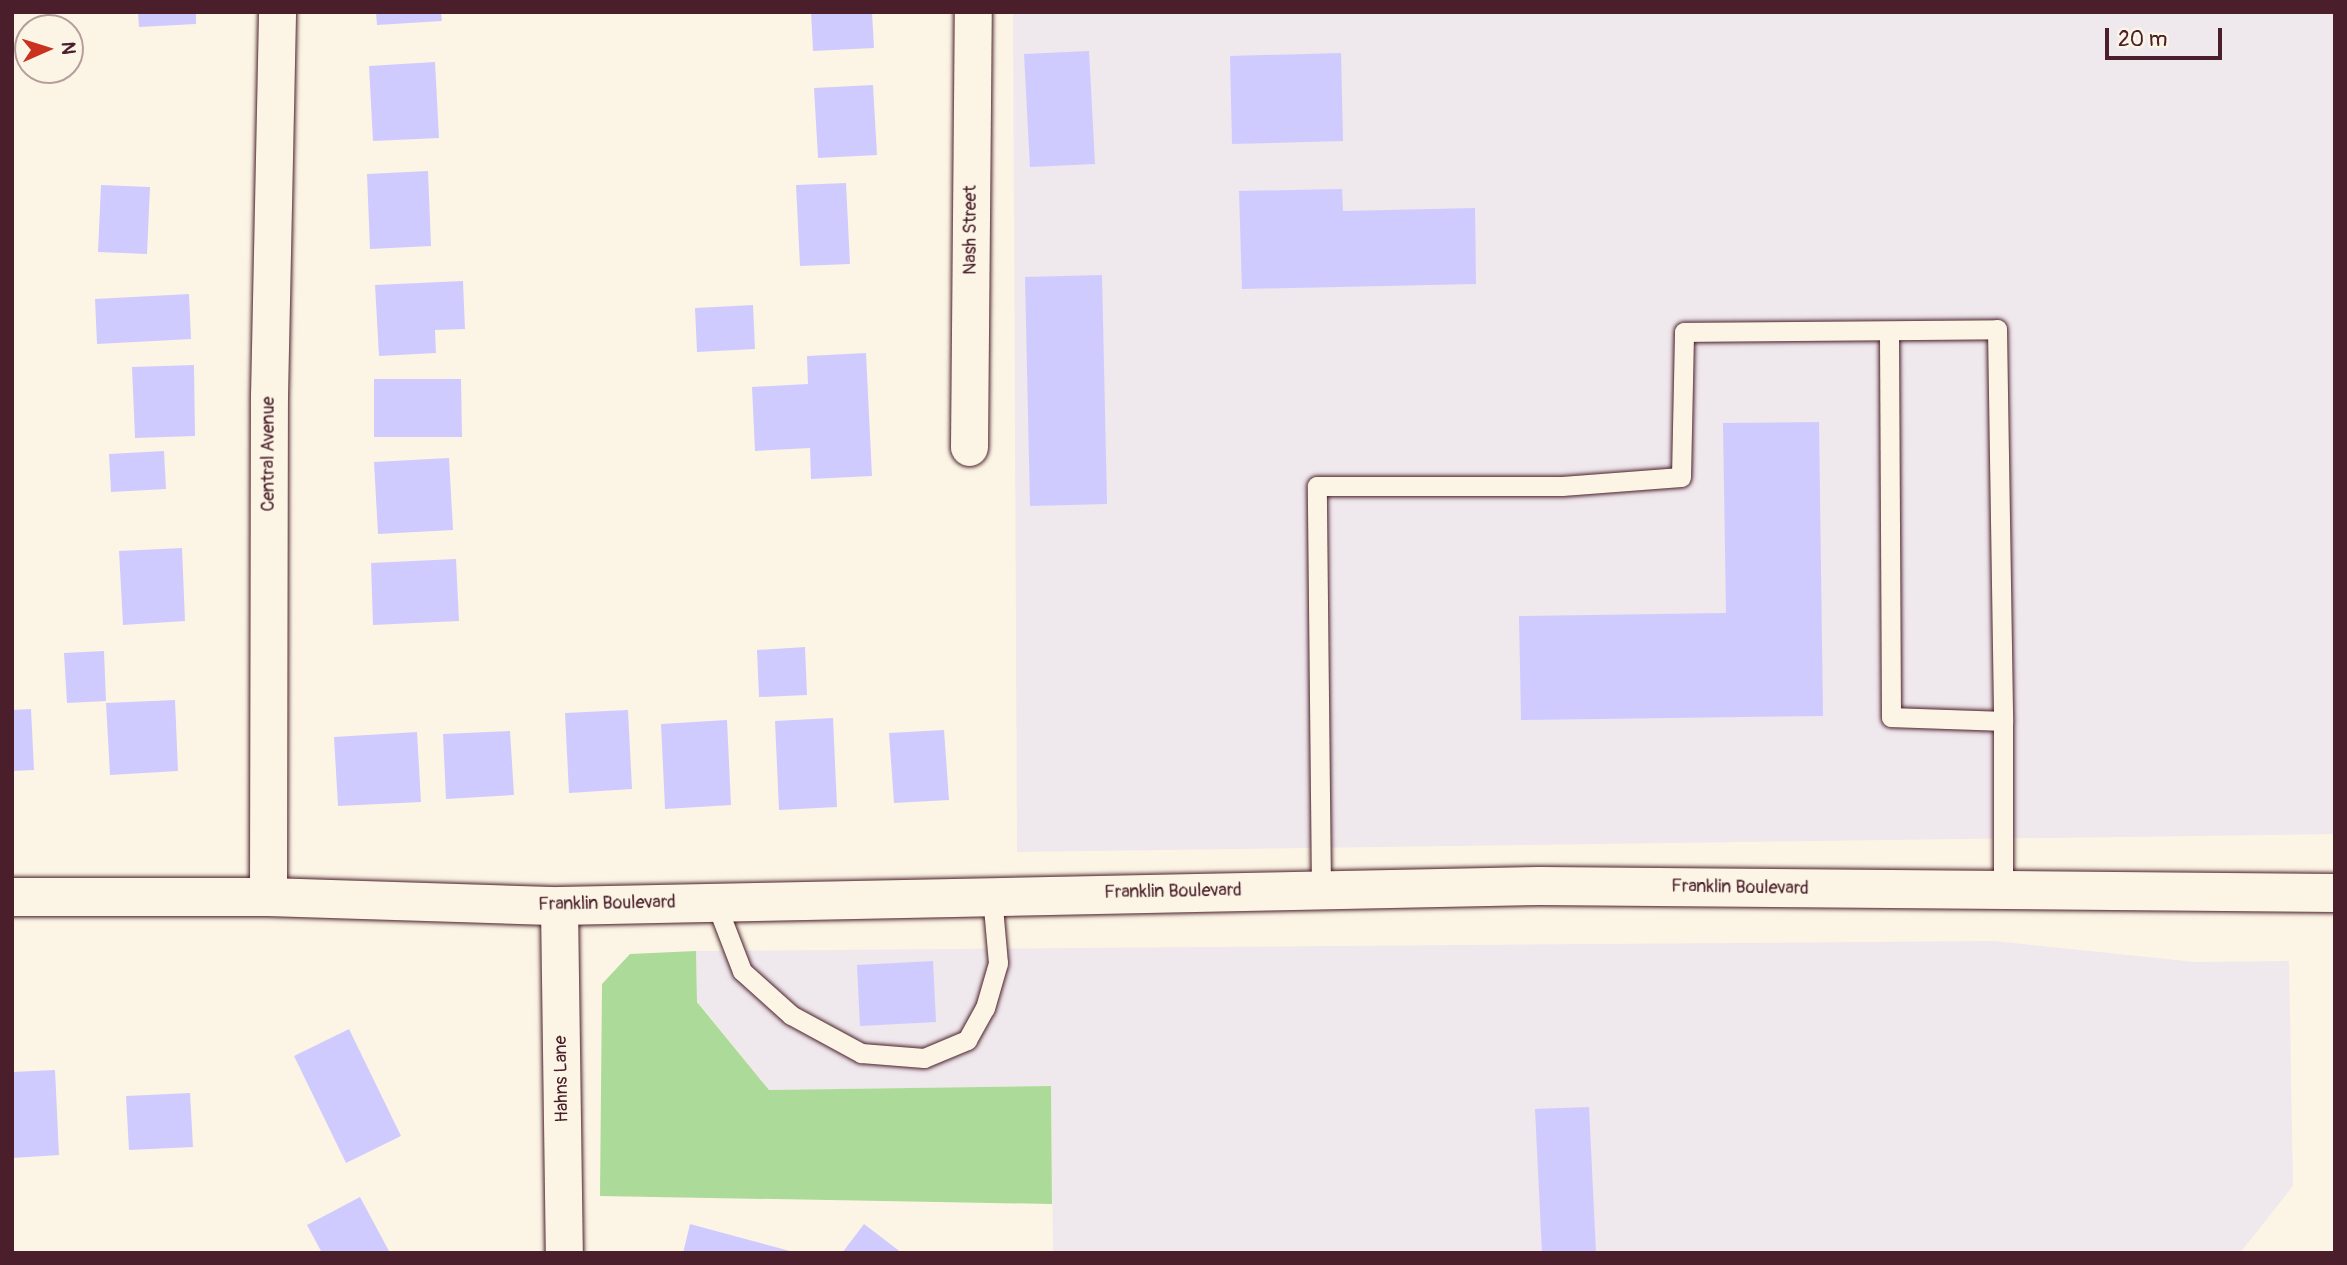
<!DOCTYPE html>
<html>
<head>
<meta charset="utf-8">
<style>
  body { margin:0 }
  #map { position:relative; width:2347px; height:1265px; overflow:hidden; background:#fcf5e5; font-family:Pangolin,sans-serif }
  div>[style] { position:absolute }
  .built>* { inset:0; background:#efe8ec }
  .green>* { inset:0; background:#acda99 }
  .building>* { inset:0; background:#d0cbfe }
  .roads { filter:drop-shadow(0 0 2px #4a1f2b) drop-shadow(0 0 2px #4a1f2b) }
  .lane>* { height:19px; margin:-9.5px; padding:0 9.5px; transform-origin:9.5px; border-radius:9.5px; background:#fcf5e5 }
  .street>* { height:37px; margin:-18.5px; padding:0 18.5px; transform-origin:18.5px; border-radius:18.5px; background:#fcf5e5 }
  .secondary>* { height:38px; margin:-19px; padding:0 19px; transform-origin:19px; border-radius:19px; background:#fcf5e5 }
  span { translate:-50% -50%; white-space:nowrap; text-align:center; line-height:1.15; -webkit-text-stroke:7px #fcf5e5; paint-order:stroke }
  .street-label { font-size:18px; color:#4a1f2b }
  .frame { position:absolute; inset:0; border:14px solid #4a1f2b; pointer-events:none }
  .north { position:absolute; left:14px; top:14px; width:70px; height:70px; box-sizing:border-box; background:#fcf5e5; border:2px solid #b59f9b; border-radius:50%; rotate:87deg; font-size:19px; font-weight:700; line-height:28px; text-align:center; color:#4a1f2b }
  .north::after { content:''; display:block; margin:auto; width:24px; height:32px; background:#c8321e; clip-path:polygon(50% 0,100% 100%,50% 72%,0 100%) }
  .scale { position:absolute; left:2105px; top:28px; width:117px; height:32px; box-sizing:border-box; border:4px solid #4a1f2b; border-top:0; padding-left:9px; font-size:21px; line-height:24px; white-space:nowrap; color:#4a1f2b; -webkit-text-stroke:5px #fcf5e5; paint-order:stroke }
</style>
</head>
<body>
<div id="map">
  <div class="built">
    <div style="clip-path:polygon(1013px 12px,2335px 12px,2335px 834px,1017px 852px)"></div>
    <div style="clip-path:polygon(1994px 941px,2195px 962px,2289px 961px,2293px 1186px,2240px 1253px,1053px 1253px,1051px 1086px,769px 1090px,697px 1001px,696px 951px)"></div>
  </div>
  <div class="green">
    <div style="clip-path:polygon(696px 951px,697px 1002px,769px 1090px,1051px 1086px,1052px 1204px,600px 1196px,602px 984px,630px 954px)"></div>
  </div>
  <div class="building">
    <div style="clip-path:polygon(138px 12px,196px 12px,196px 24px,139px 27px)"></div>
    <div style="clip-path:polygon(376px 12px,441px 12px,442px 21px,377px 25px)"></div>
    <div style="clip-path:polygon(811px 12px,872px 12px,874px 48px,813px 51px)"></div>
    <div style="clip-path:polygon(1089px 51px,1095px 164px,1030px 167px,1024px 54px)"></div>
    <div style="clip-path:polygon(1341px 53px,1343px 141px,1232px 144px,1230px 56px)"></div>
    <div style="clip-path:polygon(435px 62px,439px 138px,373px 141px,369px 66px)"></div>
    <div style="clip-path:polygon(873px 85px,877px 155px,818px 158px,814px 88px)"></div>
    <div style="clip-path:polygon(428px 171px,431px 246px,370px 249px,367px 174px)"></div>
    <div style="clip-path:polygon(846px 183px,850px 264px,800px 266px,796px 185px)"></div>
    <div style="clip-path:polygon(101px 185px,150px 187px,147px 254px,98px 252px)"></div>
    <div style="clip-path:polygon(1342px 189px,1343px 211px,1475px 208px,1476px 284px,1242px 289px,1239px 191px)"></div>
    <div style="clip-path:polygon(1102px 275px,1107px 504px,1030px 506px,1025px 277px)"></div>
    <div style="clip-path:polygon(463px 281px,465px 329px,435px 330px,436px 353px,379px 356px,375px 285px)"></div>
    <div style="clip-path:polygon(189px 294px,191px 339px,97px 344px,95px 299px)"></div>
    <div style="clip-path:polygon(753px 305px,755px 349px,697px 352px,695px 308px)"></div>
    <div style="clip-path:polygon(866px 353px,872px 476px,811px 479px,810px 448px,755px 451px,752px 387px,808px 384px,807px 356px)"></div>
    <div style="clip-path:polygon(194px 365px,195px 436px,135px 438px,132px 367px)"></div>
    <div style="clip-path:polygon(374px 379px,461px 379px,462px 437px,374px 437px)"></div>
    <div style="clip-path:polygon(1819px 422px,1823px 716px,1521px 720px,1519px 616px,1726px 613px,1723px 423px)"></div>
    <div style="clip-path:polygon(164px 451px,166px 489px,111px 492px,109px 454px)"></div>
    <div style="clip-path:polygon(449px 458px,453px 530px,378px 534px,374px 462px)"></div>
    <div style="clip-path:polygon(182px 548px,185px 621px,123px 625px,119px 551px)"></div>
    <div style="clip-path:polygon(456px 559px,459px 621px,373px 625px,371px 563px)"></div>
    <div style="clip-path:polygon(805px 647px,807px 695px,759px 697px,757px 650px)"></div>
    <div style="clip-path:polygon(104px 651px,106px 701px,67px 703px,64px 653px)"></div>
    <div style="clip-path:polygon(175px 700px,178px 771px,110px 775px,106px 703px)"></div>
    <div style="clip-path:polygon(31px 709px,34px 770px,12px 771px,12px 710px)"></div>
    <div style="clip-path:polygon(628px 710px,632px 789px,569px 793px,565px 713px)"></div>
    <div style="clip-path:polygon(833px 718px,837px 807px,779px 810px,775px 721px)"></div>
    <div style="clip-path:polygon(727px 720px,731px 805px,665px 809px,661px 724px)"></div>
    <div style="clip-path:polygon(944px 730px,949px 800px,894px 803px,889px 733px)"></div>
    <div style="clip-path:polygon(510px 731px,514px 795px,446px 799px,443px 734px)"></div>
    <div style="clip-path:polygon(417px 732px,421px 802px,338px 806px,334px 737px)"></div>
    <div style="clip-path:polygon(933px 961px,936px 1022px,860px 1026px,857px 965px)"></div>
    <div style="clip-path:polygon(349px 1029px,401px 1136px,346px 1163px,294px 1056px)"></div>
    <div style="clip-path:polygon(55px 1070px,59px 1155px,12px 1158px,12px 1072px)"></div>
    <div style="clip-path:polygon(190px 1093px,193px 1147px,129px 1150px,126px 1096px)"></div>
    <div style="clip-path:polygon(1589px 1107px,1596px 1253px,1542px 1253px,1535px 1109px)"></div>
    <div style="clip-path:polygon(360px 1197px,390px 1253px,322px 1253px,307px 1225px)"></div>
    <div style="clip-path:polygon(690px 1224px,794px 1252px,794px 1253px,683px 1253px)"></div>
    <div style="clip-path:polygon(864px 1224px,902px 1253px,842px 1253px)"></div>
  </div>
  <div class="roads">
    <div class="lane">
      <div style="left:1321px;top:889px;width:403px;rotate:-90.6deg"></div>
      <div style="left:1317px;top:486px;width:245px"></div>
      <div style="left:1562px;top:486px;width:119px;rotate:-4.3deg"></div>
      <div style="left:1681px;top:477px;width:145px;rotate:-88.8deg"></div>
      <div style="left:1684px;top:332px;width:313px;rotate:-0.5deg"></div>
      <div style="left:1997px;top:329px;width:392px;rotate:89.1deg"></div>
      <div style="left:2003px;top:721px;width:112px;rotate:-178deg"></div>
      <div style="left:1891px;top:717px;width:386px;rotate:-90.3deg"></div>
      <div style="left:2003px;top:891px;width:170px;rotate:-90deg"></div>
      <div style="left:715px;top:901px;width:75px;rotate:68.9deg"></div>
      <div style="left:742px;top:971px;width:66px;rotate:41.9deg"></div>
      <div style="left:791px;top:1015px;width:80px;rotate:28.5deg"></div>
      <div style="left:861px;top:1053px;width:63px;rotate:4.5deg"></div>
      <div style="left:924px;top:1058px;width:47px;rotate:-22.7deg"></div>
      <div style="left:967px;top:1040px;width:37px;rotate:-61deg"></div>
      <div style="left:985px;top:1008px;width:47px;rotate:-73.9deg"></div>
      <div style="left:998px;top:963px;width:67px;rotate:-95.1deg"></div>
    </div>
    <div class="street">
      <div style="left:969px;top:447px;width:435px;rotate:-89.5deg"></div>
      <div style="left:268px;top:897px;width:501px;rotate:-89.89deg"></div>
      <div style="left:269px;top:396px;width:384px;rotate:-88.8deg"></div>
      <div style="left:559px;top:906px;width:347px;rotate:89.2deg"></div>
    </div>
    <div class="secondary">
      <div style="left:12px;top:897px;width:256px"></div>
      <div style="left:268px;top:897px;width:291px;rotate:1.8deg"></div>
      <div style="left:559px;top:906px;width:981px;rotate:-1.17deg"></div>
      <div style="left:1540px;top:886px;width:795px;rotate:0.5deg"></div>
    </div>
  </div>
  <div class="street-label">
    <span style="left:971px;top:230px;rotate:-90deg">Nash Street</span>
    <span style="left:269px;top:454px;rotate:-90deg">Central Avenue</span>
    <span style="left:1740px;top:888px;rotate:1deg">Franklin Boulevard</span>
    <span style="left:1173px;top:892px;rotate:-1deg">Franklin Boulevard</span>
    <span style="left:607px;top:904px;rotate:-1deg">Franklin Boulevard</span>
    <span style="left:562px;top:1079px;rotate:-91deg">Hahns Lane</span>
  </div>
  <div class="frame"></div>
  <div class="north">N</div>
  <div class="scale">20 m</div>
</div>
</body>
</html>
